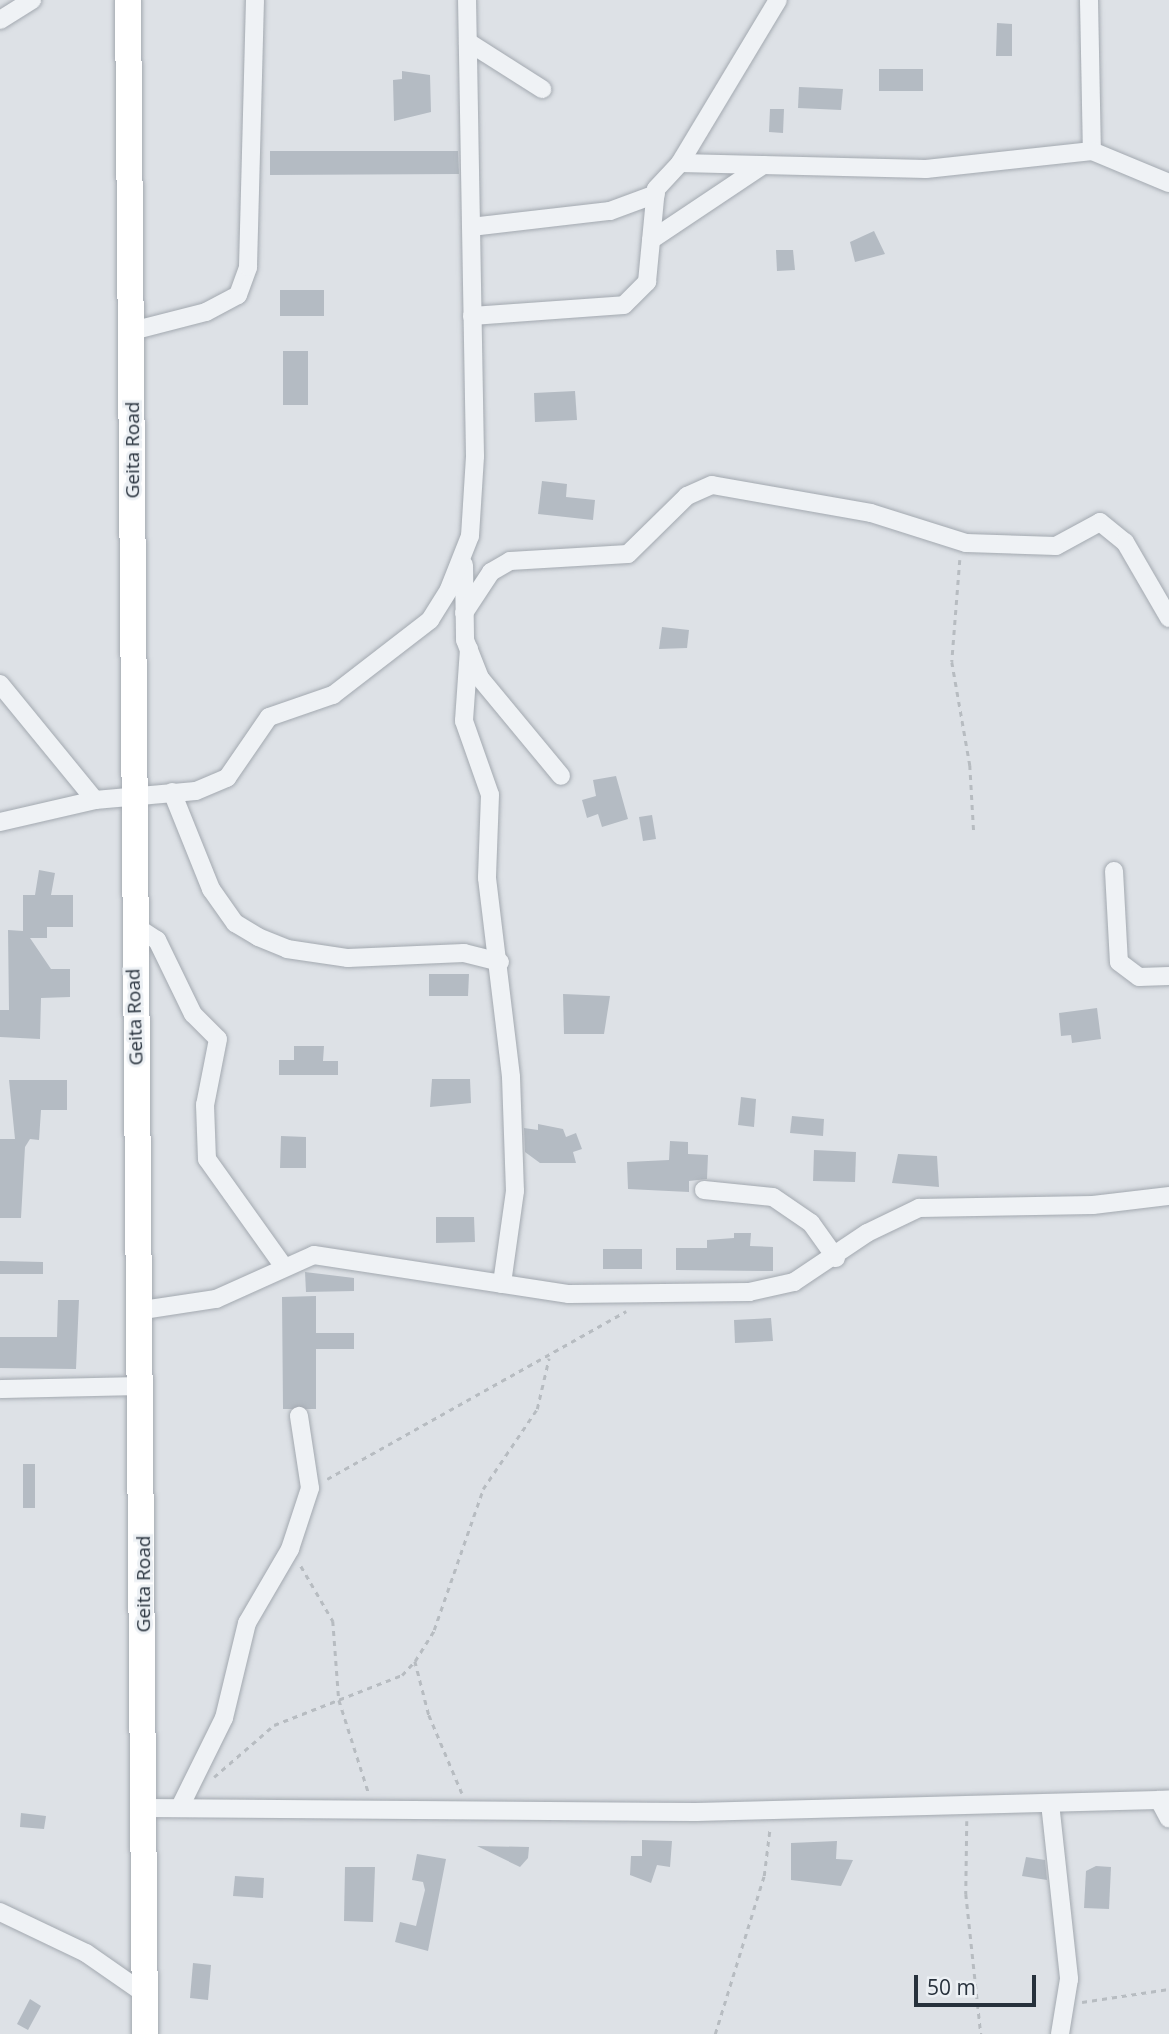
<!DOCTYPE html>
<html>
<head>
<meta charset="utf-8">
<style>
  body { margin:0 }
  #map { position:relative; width:1169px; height:2034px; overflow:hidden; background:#dde1e6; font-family:"Open Sans",sans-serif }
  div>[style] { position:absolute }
  .building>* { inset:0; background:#b4bbc3 }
  .path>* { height:2.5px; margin-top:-1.25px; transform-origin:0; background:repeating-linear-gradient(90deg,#b7bcc1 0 5px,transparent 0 10px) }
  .roads { filter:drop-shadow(0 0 2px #a3a9b0) drop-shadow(0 0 2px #a3a9b0) }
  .minor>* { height:18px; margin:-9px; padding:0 9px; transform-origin:9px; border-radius:9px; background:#eff2f5 }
  .highway>* { height:26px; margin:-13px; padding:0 13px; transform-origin:13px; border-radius:13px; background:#fff }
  span { translate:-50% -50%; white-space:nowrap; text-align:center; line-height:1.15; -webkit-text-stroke:6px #ecf0f4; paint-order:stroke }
  .street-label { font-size:19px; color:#27313c }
  .scale { position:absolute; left:914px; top:1975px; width:122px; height:32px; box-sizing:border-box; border:4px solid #27313c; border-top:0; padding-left:9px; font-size:21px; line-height:24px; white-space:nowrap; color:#27313c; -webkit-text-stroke:5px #ecf0f4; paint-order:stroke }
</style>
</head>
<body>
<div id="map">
  <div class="building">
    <div style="clip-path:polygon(997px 23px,1012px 24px,1012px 56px,996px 56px)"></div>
    <div style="clip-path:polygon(879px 69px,923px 69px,923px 91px,879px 91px)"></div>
    <div style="clip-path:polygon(402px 71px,430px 75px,431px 112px,394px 121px,393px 80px,402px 79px)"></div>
    <div style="clip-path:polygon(799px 87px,843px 89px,841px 110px,798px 108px)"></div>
    <div style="clip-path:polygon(770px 109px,784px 109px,783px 133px,769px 132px)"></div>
    <div style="clip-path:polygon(270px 151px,458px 151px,459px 174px,270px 175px)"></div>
    <div style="clip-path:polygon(874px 231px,885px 254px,855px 262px,850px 242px)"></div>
    <div style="clip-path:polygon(776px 250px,793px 250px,795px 270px,777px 271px)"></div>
    <div style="clip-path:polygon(280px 290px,324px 290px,324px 316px,280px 316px)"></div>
    <div style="clip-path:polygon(283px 351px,308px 351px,308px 405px,283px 405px)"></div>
    <div style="clip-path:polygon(575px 391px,577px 420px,535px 422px,534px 393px)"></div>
    <div style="clip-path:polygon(542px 481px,567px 484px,566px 497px,595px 500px,593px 520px,538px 514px)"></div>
    <div style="clip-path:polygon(662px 627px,689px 630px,687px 648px,659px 649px)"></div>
    <div style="clip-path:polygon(616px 776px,628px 819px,602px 827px,598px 814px,587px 818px,582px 800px,596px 796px,593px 780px)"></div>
    <div style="clip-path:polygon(652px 815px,656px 839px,643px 841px,639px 817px)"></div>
    <div style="clip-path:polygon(39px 870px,55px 873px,51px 895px,73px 895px,73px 927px,47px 927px,47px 938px,30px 938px,51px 969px,70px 969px,70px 997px,41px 998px,40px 1039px,0 1037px,0 1010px,9px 1010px,8px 930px,23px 931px,23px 895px,35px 895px)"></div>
    <div style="clip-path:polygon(429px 974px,469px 974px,468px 996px,429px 996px)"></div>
    <div style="clip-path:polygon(563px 994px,610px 996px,604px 1034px,564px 1034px)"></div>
    <div style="clip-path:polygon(1097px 1008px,1101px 1039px,1072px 1043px,1071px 1035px,1061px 1036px,1059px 1013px)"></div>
    <div style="clip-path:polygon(294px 1046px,324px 1046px,323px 1061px,338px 1061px,338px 1075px,279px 1075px,279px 1060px,294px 1060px)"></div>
    <div style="clip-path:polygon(432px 1079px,470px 1079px,471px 1103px,430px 1107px)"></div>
    <div style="clip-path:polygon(9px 1080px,67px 1080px,67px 1110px,41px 1110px,39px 1140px,30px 1139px,25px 1147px,21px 1218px,0 1218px,0 1139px,15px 1139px)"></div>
    <div style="clip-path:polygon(741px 1097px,756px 1099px,754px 1127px,738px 1125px)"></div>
    <div style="clip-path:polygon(792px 1116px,824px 1119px,823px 1136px,790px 1133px)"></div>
    <div style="clip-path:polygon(538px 1124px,563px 1129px,566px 1137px,576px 1133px,582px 1149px,573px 1152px,576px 1163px,540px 1163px,525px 1152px,524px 1128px,538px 1130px)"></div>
    <div style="clip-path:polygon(281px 1136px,306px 1137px,306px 1168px,280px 1168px)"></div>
    <div style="clip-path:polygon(670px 1141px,688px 1142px,688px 1154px,708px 1155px,707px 1179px,689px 1181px,689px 1192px,628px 1189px,627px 1162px,669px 1160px)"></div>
    <div style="clip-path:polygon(814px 1150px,856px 1152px,855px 1182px,813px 1181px)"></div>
    <div style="clip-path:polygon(898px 1154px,937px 1156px,939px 1187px,892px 1183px)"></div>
    <div style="clip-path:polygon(436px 1217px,474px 1217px,475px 1242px,436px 1243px)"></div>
    <div style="clip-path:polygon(734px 1233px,751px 1233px,750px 1246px,773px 1247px,773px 1271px,676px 1270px,676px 1248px,707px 1248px,707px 1240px,734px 1238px)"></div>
    <div style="clip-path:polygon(603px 1249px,642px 1249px,642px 1269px,603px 1269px)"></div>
    <div style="clip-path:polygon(0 1261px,43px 1262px,43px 1274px,0 1274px)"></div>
    <div style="clip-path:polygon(305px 1272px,354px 1278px,354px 1291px,306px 1292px)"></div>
    <div style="clip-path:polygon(316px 1296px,316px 1333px,354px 1333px,354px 1349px,316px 1349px,316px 1409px,283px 1409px,282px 1297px)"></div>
    <div style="clip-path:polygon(58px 1300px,79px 1300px,76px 1369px,0 1368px,0 1337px,57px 1337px)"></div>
    <div style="clip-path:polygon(771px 1318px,773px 1341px,735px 1343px,734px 1320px)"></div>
    <div style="clip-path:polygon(23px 1464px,35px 1464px,35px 1508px,23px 1508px)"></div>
    <div style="clip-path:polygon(21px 1813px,46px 1816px,44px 1829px,20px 1827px)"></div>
    <div style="clip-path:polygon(642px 1840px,672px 1841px,670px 1867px,657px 1865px,651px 1883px,630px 1875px,631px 1856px,642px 1856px)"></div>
    <div style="clip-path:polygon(837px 1841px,836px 1859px,853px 1860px,841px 1886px,791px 1880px,791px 1843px)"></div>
    <div style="clip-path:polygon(477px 1846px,529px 1847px,528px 1858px,520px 1867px)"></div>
    <div style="clip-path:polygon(417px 1854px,446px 1859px,428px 1951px,395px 1942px,400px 1922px,416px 1926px,425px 1890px,423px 1882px,412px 1880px)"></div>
    <div style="clip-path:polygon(1026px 1857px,1045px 1860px,1047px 1880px,1022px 1876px)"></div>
    <div style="clip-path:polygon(1096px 1866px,1111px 1867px,1109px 1909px,1084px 1908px,1086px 1871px)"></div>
    <div style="clip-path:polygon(345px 1867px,375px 1867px,373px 1922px,344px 1921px)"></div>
    <div style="clip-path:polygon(235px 1876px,264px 1878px,263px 1898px,233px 1896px)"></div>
    <div style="clip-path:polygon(193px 1963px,211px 1965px,208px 2000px,190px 1998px)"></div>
    <div style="clip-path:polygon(30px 1999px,41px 2006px,28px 2030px,17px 2024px)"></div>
  </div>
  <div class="path">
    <div style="left:960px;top:560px;width:102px;rotate:94.5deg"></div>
    <div style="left:952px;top:662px;width:105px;rotate:80.1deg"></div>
    <div style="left:970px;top:765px;width:69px;rotate:86.7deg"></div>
    <div style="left:327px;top:1479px;width:343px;rotate:-29.3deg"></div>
    <div style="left:301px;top:1566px;width:64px;rotate:59.8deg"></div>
    <div style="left:333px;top:1621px;width:79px;rotate:85.7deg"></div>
    <div style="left:339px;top:1700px;width:99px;rotate:72.3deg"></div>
    <div style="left:415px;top:1661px;width:56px;rotate:75.5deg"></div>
    <div style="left:429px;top:1715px;width:85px;rotate:67.1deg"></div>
    <div style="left:214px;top:1777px;width:79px;rotate:-40.9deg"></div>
    <div style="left:274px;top:1725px;width:137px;rotate:-21.3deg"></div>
    <div style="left:402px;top:1675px;width:19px;rotate:-47deg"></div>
    <div style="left:415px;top:1661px;width:36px;rotate:-58deg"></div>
    <div style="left:434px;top:1630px;width:149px;rotate:-70.8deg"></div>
    <div style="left:483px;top:1489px;width:97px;rotate:-56deg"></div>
    <div style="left:537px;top:1409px;width:52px;rotate:-76.8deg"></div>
    <div style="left:967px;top:1821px;width:73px;rotate:90.8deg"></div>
    <div style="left:966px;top:1894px;width:141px;rotate:83.9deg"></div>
    <div style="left:1082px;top:2002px;width:88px;rotate:-8.5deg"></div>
    <div style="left:715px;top:2034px;width:165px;rotate:-72.8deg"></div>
    <div style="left:764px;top:1876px;width:49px;rotate:-83deg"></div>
  </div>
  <div class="roads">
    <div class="minor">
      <div style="left:1089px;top:0;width:151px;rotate:88.9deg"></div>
      <div style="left:0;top:20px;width:38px;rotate:-32deg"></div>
      <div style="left:468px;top:42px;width:88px;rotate:32.4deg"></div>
      <div style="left:680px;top:163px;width:190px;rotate:-59deg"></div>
      <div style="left:471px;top:227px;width:140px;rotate:-6.6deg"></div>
      <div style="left:610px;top:211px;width:49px;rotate:-20.3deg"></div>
      <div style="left:651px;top:240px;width:135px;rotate:-33.8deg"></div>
      <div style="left:472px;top:316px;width:152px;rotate:-4.1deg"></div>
      <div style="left:624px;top:305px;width:33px;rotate:-45deg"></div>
      <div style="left:647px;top:282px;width:93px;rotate:-84.5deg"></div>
      <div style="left:656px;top:189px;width:35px;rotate:-47deg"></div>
      <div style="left:680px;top:163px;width:246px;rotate:1.4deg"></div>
      <div style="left:926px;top:169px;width:167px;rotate:-6.2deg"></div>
      <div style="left:1092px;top:151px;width:83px;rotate:22.6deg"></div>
      <div style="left:132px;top:331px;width:76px;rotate:-14.4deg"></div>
      <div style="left:206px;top:312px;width:36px;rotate:-28deg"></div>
      <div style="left:238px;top:295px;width:30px;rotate:-70deg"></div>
      <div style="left:248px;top:267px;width:267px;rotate:-88.5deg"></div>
      <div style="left:464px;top:565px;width:75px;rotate:89.2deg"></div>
      <div style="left:465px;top:640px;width:41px;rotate:68.5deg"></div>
      <div style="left:480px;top:678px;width:127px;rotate:50.4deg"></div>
      <div style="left:464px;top:613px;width:49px;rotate:-56.6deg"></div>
      <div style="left:491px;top:572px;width:22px;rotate:-30deg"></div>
      <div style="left:510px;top:561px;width:118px;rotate:-3.4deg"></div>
      <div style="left:628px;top:554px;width:83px;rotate:-44.5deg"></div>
      <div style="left:687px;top:496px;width:27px;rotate:-24deg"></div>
      <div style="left:712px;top:485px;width:161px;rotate:10deg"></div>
      <div style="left:871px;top:513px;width:100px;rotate:17.5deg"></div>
      <div style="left:966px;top:543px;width:90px;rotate:1.9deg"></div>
      <div style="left:1056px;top:546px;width:50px;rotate:-28.6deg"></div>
      <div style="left:1100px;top:522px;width:32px;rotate:39deg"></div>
      <div style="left:1125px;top:542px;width:88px;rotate:59.9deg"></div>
      <div style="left:469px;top:649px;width:72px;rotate:94deg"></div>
      <div style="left:464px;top:721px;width:78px;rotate:70.6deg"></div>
      <div style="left:490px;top:795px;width:83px;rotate:92.1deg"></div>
      <div style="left:487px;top:878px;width:200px;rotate:83.1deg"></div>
      <div style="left:511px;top:1077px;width:114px;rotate:88deg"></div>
      <div style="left:515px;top:1191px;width:94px;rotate:98deg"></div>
      <div style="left:0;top:684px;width:150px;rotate:50.7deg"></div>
      <div style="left:172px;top:792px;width:105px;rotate:68.1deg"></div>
      <div style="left:211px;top:889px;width:42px;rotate:54.8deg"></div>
      <div style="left:235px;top:923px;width:27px;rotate:31deg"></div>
      <div style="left:258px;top:937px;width:31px;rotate:22deg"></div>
      <div style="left:287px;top:949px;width:62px;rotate:8.4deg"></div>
      <div style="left:348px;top:958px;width:116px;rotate:-2.5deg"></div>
      <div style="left:464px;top:953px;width:37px;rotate:14deg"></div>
      <div style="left:0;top:822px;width:98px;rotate:-13deg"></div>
      <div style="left:95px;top:800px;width:101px;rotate:-5.1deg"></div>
      <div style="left:196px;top:791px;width:34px;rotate:-23deg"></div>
      <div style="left:227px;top:778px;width:74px;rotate:-55.5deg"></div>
      <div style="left:269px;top:717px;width:68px;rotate:-19deg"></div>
      <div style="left:333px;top:695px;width:123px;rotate:-37.7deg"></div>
      <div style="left:430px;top:620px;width:36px;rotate:-58deg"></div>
      <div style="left:449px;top:589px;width:57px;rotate:-68.4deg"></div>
      <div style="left:470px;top:536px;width:80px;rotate:-86.4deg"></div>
      <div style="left:475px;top:456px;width:456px;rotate:-91deg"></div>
      <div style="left:1114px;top:871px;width:91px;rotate:86.9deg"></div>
      <div style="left:1119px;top:962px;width:25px;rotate:37deg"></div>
      <div style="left:1139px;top:977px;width:30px;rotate:-2deg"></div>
      <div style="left:132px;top:924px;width:30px;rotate:33deg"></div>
      <div style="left:157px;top:940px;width:82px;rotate:64.1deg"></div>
      <div style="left:193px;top:1014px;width:35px;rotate:45deg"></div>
      <div style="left:218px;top:1039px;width:67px;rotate:101.1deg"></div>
      <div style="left:205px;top:1105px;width:54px;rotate:87.9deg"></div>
      <div style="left:207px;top:1159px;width:129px;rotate:54.5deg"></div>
      <div style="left:704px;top:1190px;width:69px;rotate:5.8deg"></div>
      <div style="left:773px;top:1197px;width:46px;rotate:34.4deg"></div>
      <div style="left:811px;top:1223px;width:43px;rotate:54.5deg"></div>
      <div style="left:143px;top:1310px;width:74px;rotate:-8.6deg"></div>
      <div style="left:216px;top:1299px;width:107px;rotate:-24.2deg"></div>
      <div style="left:314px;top:1255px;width:258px;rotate:8.7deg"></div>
      <div style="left:569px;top:1294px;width:180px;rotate:-0.6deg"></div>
      <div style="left:749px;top:1292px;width:46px;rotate:-12.5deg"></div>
      <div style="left:794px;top:1282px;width:88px;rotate:-33.9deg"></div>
      <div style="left:867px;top:1233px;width:58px;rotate:-25.7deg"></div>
      <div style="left:919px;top:1208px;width:174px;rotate:-1deg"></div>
      <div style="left:1093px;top:1205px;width:77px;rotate:-6.8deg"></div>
      <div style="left:0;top:1389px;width:143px;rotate:-1.2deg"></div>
      <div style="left:1159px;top:1800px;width:21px;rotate:62deg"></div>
      <div style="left:1050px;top:1803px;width:177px;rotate:83.8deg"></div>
      <div style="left:1069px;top:1979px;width:56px;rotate:99.3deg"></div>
      <div style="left:181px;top:1805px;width:97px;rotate:-63.7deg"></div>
      <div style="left:224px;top:1718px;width:98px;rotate:-76.4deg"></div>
      <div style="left:247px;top:1623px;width:86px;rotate:-59.8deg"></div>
      <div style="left:290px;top:1549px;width:64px;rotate:-71.8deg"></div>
      <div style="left:310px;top:1488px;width:73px;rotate:-98.7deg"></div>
      <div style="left:146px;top:1808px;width:550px;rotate:0.42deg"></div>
      <div style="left:696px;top:1812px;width:473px;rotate:-1.5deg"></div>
      <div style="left:0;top:1912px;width:95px;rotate:25.5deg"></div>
      <div style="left:86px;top:1953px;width:72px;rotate:34.8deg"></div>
    </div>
    <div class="highway">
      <div style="left:128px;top:0;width:2034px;rotate:89.52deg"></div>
    </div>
  </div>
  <div class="street-label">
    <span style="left:133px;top:450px;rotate:-90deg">Geita Road</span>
    <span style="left:135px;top:1017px;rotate:-92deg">Geita Road</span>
    <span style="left:144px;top:1584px;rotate:-90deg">Geita Road</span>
  </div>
  <div class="scale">50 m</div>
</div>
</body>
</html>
